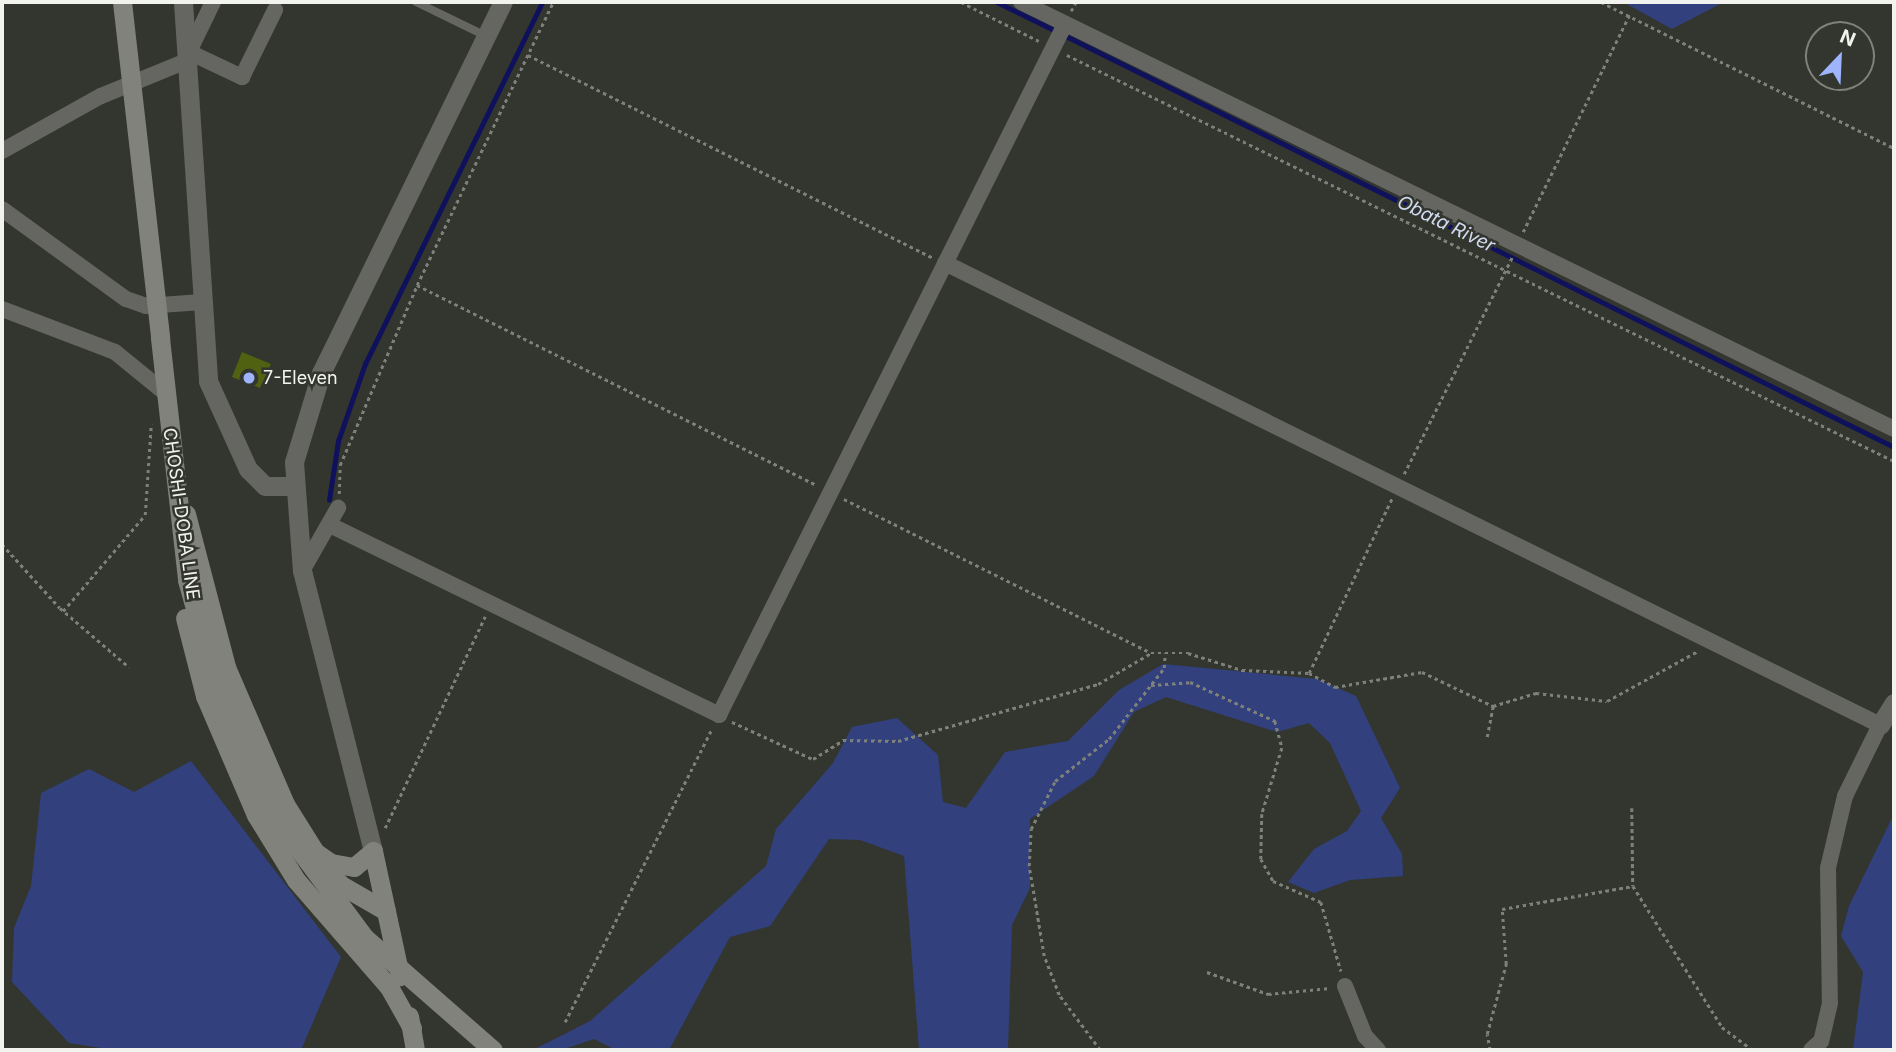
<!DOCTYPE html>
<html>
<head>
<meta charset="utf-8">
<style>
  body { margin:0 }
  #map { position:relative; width:1896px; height:1052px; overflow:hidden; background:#33362e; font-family:Inter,sans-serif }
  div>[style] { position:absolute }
  .green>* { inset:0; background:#32407e }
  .stream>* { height:4.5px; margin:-2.25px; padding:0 2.25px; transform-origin:2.25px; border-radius:2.25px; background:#0f115c }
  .building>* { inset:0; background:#516112 }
  .path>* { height:2.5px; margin-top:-1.25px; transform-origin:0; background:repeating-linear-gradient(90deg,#7e817a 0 3.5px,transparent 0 7px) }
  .service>* { height:8px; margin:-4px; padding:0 4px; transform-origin:4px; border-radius:4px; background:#656662 }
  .minor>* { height:16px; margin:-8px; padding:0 8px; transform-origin:8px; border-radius:8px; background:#656662 }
  .tertiary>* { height:19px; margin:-9.5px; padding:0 9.5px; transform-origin:9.5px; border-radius:9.5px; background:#656662 }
  .secondary>* { height:19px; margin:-9.5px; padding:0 9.5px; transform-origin:9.5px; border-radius:9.5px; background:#80827b }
  .secondary-bridge>* { height:19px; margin:-9.5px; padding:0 9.5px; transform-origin:9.5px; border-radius:9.5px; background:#80827b }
  .dots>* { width:19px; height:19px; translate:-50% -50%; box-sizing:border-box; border:4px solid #33362e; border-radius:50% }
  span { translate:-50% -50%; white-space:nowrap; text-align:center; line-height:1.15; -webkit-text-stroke:5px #33362e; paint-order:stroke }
  .poi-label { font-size:18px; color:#f2f3ee }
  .left { translate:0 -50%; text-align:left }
  .street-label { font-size:18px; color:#f2f3ee }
  .water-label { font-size:19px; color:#d2daf0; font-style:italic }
  .frame { position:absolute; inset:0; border:4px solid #f2f3ee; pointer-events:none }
  .north { position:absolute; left:1805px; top:21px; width:70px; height:70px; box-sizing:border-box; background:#33362e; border:2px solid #7f827b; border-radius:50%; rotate:23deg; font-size:19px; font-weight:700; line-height:28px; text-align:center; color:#f2f3ee }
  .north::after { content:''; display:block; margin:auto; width:24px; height:32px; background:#9eb4fd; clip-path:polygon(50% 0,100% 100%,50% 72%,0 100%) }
</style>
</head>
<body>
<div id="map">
  <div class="green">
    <div style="clip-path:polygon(1623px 2px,1724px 2px,1672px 29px)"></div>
    <div style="clip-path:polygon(1163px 664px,1317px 679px,1356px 696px,1400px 788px,1381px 818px,1402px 854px,1403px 876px,1350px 880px,1314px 893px,1288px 882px,1314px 849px,1347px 831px,1361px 811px,1330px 743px,1309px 723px,1277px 732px,1166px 697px,1134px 712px,1094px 776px,1030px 819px,1030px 888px,1012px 925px,1008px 1050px,919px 1050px,904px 856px,860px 840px,829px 839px,770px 926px,730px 937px,669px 1050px,616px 1050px,594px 1039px,561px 1050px,533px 1050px,590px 1021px,766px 866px,776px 829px,833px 763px,852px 727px,897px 718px,938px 755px,943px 802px,966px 808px,1005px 752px,1068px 741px,1119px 690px)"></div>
    <div style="clip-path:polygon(191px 761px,341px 957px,301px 1050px,114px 1050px,69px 1043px,12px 982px,14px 928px,31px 886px,41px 793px,89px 769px,134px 792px)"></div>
    <div style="clip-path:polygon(1894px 814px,1894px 1050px,1853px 1050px,1863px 972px,1841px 936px,1849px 906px)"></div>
  </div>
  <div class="stream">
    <div style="left:997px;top:2px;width:66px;rotate:26.2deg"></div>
    <div style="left:1064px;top:35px;width:927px;rotate:26.4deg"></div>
    <div style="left:329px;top:500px;width:60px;rotate:-81.3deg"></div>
    <div style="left:338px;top:441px;width:82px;rotate:-70.7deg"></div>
    <div style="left:365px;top:364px;width:403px;rotate:-63.9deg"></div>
  </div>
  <div class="building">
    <div style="clip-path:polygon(242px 352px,271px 364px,260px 388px,232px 377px)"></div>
  </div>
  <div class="path">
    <div style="left:961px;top:2px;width:87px;rotate:26.6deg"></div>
    <div style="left:1601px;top:2px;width:327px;rotate:26.5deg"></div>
    <div style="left:1071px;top:11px;width:10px;rotate:-61deg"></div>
    <div style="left:528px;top:55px;width:452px;rotate:26.6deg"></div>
    <div style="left:1067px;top:55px;width:921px;rotate:26.15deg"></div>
    <div style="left:1523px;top:232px;width:241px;rotate:-63.9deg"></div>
    <div style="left:417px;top:285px;width:446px;rotate:26.6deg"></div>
    <div style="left:1404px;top:474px;width:242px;rotate:-63.5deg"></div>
    <div style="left:339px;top:494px;width:29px;rotate:-88deg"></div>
    <div style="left:340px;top:465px;width:196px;rotate:-66.8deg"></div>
    <div style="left:417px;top:285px;width:314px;rotate:-64.3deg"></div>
    <div style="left:844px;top:499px;width:343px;rotate:26.6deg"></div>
    <div style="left:2px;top:544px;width:86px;rotate:47.8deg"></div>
    <div style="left:60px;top:608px;width:91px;rotate:40.5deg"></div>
    <div style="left:63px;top:611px;width:126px;rotate:-49.5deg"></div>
    <div style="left:145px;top:515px;width:91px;rotate:-86.2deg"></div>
    <div style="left:1309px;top:673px;width:194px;rotate:-64.6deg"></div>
    <div style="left:1151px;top:685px;width:39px;rotate:-4deg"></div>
    <div style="left:1190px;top:682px;width:94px;rotate:24.6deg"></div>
    <div style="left:1275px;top:721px;width:28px;rotate:75deg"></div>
    <div style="left:1282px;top:748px;width:69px;rotate:106.9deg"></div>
    <div style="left:1262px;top:814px;width:45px;rotate:91.3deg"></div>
    <div style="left:1261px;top:859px;width:25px;rotate:61deg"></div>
    <div style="left:1273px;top:881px;width:52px;rotate:23.6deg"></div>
    <div style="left:1321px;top:902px;width:72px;rotate:73.8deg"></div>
    <div style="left:732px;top:722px;width:89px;rotate:24.6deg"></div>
    <div style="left:813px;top:759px;width:36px;rotate:-32deg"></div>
    <div style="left:843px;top:740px;width:55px;rotate:1deg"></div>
    <div style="left:898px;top:741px;width:208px;rotate:-15.9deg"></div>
    <div style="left:1098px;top:684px;width:61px;rotate:-30.3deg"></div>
    <div style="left:1151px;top:653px;width:37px"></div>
    <div style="left:1188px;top:653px;width:57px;rotate:17.5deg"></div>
    <div style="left:1242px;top:670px;width:67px;rotate:2.6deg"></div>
    <div style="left:1309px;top:673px;width:30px;rotate:28deg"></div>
    <div style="left:1335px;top:687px;width:88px;rotate:-9.8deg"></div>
    <div style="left:1422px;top:672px;width:79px;rotate:25.6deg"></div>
    <div style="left:1493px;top:706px;width:45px;rotate:-16.8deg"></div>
    <div style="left:1536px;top:693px;width:71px;rotate:6.4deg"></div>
    <div style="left:1607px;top:701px;width:104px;rotate:-28.8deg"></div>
    <div style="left:1487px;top:737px;width:32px;rotate:-79deg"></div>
    <div style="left:1632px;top:808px;width:78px;rotate:89.3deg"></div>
    <div style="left:385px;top:828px;width:234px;rotate:-64.7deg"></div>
    <div style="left:1207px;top:972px;width:65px;rotate:19.8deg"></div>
    <div style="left:1268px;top:994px;width:62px;rotate:-5.5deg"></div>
    <div style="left:565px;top:1022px;width:328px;rotate:-63.4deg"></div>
    <div style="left:1100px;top:1050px;width:69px;rotate:-126.7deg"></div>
    <div style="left:1059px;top:995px;width:42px;rotate:-111deg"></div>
    <div style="left:1044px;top:956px;width:91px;rotate:-99.5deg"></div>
    <div style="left:1029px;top:866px;width:37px;rotate:-87deg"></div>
    <div style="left:1031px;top:829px;width:54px;rotate:-63.4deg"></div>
    <div style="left:1055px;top:781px;width:68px;rotate:-37.9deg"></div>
    <div style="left:1109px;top:739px;width:90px;rotate:-52.2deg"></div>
    <div style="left:1164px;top:668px;width:15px;rotate:-86deg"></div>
    <div style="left:1490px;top:1050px;width:16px;rotate:-101deg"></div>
    <div style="left:1487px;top:1034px;width:73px;rotate:-74.8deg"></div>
    <div style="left:1506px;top:964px;width:55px;rotate:-94.2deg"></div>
    <div style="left:1502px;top:909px;width:133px;rotate:-10deg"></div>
    <div style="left:1633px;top:886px;width:167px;rotate:57.7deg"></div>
    <div style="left:1722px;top:1027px;width:38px;rotate:37deg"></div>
  </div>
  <div class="service">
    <div style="left:416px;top:2px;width:78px;rotate:25.9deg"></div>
  </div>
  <div class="minor">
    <div style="left:1021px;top:2px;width:972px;rotate:26.06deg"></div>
    <div style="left:189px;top:52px;width:59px;rotate:25.3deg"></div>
    <div style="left:242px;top:77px;width:75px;rotate:-63.8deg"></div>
    <div style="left:2px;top:151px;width:113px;rotate:-29.1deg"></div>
    <div style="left:101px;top:96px;width:90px;rotate:-22.3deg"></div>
    <div style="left:184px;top:62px;width:67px;rotate:-64.2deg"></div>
    <div style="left:2px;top:209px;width:153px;rotate:36deg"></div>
    <div style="left:126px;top:299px;width:21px;rotate:19deg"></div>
    <div style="left:146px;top:306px;width:56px;rotate:-4.1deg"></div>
    <div style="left:945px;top:263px;width:1043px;rotate:26.29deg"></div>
    <div style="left:1880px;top:725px;width:79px;rotate:116.2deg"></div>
    <div style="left:1845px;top:796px;width:74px;rotate:103.3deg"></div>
    <div style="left:1828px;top:868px;width:135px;rotate:89.2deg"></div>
    <div style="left:1830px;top:1003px;width:39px;rotate:103deg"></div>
    <div style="left:1821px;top:1041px;width:13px;rotate:138deg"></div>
    <div style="left:2px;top:309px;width:121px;rotate:20.8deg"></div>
    <div style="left:115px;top:352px;width:63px;rotate:39.2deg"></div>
    <div style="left:332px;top:526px;width:431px;rotate:26deg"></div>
    <div style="left:719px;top:715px;width:773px;rotate:-63.4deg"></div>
    <div style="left:302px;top:571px;width:73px;rotate:-60.3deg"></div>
    <div style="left:1345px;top:986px;width:54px;rotate:68.2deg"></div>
    <div style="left:1365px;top:1036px;width:19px;rotate:47deg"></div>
  </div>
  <div class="tertiary">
    <div style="left:183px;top:2px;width:380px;rotate:86.2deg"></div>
    <div style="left:208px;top:381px;width:97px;rotate:65.6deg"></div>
    <div style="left:248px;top:469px;width:24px;rotate:45deg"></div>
    <div style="left:265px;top:486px;width:27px"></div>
    <div style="left:1880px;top:725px;width:26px;rotate:-58deg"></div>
    <div style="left:373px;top:851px;width:289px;rotate:-104.2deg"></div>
    <div style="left:302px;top:571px;width:109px;rotate:-94.2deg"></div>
    <div style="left:294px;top:462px;width:93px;rotate:-73.1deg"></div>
    <div style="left:321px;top:373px;width:413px;rotate:-63.9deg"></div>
  </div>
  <div class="secondary">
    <div style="left:160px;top:338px;width:244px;rotate:83.6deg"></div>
    <div style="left:187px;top:580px;width:115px;rotate:74.4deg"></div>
    <div style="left:218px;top:691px;width:147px;rotate:65deg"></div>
    <div style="left:280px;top:824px;width:142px;rotate:53.3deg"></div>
    <div style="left:186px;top:514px;width:158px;rotate:75.3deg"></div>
    <div style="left:226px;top:667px;width:149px;rotate:66.7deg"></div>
    <div style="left:285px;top:804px;width:57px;rotate:58deg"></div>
    <div style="left:315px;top:852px;width:19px;rotate:35deg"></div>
    <div style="left:331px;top:863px;width:23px;rotate:10deg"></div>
    <div style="left:354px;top:867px;width:25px;rotate:-40deg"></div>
    <div style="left:185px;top:618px;width:81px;rotate:75.6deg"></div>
    <div style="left:205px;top:696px;width:129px;rotate:66.8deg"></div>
    <div style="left:256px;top:815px;width:76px;rotate:58.4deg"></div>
    <div style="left:296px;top:880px;width:142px;rotate:49deg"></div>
    <div style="left:389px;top:987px;width:47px;rotate:60.7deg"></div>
    <div style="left:373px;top:851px;width:128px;rotate:77.8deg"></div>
    <div style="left:319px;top:859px;width:34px;rotate:50deg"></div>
    <div style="left:341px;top:885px;width:52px;rotate:30deg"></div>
    <div style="left:409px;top:1016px;width:35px;rotate:80deg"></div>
  </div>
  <div class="secondary-bridge">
    <div style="left:122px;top:2px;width:338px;rotate:83.5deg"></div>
    <div style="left:365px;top:938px;width:170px;rotate:41.2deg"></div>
  </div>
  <div class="dots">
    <div style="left:249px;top:378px;background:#9eb4fd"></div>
  </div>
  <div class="poi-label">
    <span class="left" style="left:263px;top:378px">7-Eleven</span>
  </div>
  <div class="street-label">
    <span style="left:181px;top:514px;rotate:82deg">CHOSHI-DOBA LINE</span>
  </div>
  <div class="water-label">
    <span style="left:1446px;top:224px;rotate:26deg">Obata River</span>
  </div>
  <div class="frame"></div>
  <div class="north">N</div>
</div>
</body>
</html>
